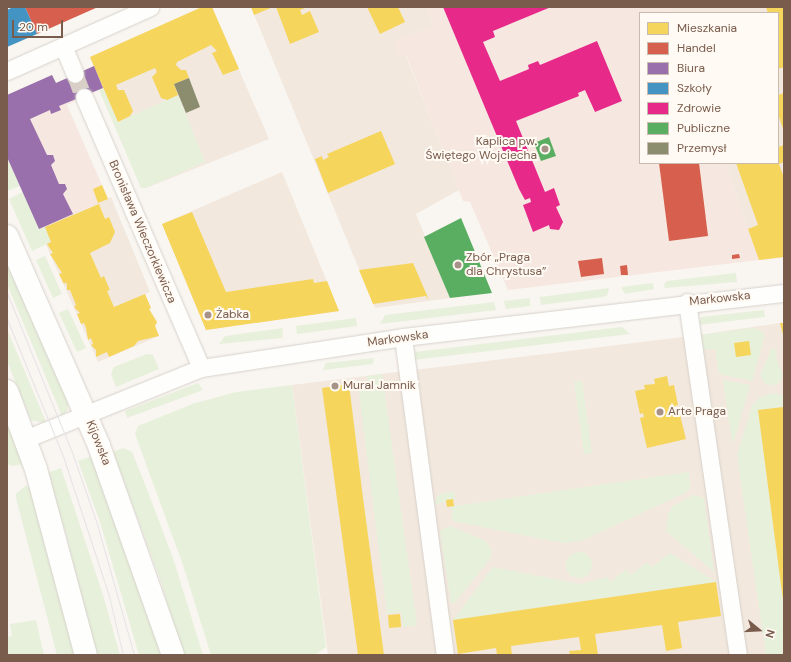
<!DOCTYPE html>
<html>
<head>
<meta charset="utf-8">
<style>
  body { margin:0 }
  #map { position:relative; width:791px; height:662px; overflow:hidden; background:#f9f5f0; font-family:"DM Sans",sans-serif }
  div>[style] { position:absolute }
  .residential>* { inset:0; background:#f2e8de }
  .commercial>* { inset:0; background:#f6e8e1 }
  .green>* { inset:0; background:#e7f0db }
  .round { border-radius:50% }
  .homes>* { inset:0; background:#f6d55c }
  .shops>* { inset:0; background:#d6604d }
  .offices>* { inset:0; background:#9970ab }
  .schools>* { inset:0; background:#4393c3 }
  .health>* { inset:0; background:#e7298a }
  .public>* { inset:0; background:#5aae61 }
  .industry>* { inset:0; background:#8c8c6e }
  .minor-tunnel>* { height:17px; margin-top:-8.5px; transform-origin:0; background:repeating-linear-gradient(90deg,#d9cfc7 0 17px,transparent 0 25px) }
  .roads { filter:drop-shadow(0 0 1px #d7d1cb) drop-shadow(0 0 1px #d7d1cb) }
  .minor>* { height:17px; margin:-8.5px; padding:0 8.5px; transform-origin:8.5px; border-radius:8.5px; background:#fefefd }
  .tertiary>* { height:22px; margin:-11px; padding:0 11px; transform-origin:11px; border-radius:11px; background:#fefefd }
  .tram>* { height:1px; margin:-0.5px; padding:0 0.5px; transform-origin:0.5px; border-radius:0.5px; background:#e6e3e7 }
  .dots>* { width:11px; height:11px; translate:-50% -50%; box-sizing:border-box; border:2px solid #fffaf3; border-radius:50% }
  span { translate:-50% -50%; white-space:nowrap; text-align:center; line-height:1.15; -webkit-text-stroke:4px #fffaf3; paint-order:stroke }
  .poi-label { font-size:12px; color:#7a5c4d }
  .right { translate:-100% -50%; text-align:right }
  .left { translate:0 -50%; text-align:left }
  .street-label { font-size:12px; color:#7a5c4d }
  .frame { position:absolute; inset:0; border:8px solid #7a5c4d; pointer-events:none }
  .legend { position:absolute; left:639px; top:12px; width:140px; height:152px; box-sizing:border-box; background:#fffaf3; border:1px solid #cabbb1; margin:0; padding:5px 7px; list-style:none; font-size:12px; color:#7a5c4d }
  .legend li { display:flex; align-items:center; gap:8px; height:20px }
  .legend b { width:20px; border:1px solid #cabbb1 }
  .north { position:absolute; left:739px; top:610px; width:40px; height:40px; -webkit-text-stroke:3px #fffaf3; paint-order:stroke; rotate:108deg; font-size:11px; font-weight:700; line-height:16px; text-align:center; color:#7a5c4d }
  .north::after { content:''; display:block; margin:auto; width:14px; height:18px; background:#7a5c4d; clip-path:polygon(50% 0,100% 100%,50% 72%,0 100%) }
  .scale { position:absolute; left:12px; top:20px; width:51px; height:18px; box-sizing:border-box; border:2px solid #7a5c4d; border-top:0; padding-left:5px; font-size:12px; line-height:14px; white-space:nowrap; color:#7a5c4d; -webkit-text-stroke:3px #fffaf3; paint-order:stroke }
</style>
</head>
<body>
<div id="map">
  <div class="residential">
    <div style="clip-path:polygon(202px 7px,212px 7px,269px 139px,146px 188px,90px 57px)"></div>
    <div style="clip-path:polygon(251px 7px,426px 7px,433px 26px,395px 41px,405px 54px,459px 190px,416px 214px,450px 298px,375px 308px)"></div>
    <div style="clip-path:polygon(670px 7px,784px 7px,784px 257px,759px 260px,725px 163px,778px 163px,778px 13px,672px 13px)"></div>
    <div style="clip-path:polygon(282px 172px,339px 311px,206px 330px,162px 224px)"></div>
    <div style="clip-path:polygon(111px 197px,150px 292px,145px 294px,153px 318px,157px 322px,155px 326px,159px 336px,98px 362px,39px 229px)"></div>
    <div style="clip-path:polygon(780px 323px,784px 323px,784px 655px,328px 655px,292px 385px,699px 335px)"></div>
  </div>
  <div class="commercial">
    <div style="clip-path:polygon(426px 7px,670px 7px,672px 13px,640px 13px,640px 163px,725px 163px,759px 260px,508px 290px,470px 202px,463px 201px,406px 55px,400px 57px,394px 41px,433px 26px)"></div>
    <div style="clip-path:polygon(94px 66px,103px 88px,67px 105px,108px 199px,39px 229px,7px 157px,7px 95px,52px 75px,56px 83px)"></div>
  </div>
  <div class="green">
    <div style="clip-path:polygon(103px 88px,118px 122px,178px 95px,205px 162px,146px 188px,141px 188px,99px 90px)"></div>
    <div style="clip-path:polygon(7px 157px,20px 186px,7px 191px)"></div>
    <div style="clip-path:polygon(23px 192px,39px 229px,46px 227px,51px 242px,32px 251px,9px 199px)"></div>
    <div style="clip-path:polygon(45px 256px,62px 294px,53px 298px,36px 260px)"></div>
    <div style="clip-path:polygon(7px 263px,69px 403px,67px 411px,62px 416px,7px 284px)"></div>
    <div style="clip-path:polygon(736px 273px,737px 282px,665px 288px,664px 284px,667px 281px)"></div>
    <div style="clip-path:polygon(653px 283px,654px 289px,625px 294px,621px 287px)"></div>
    <div style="clip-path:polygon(609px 288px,607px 296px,602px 297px,541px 305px,540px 297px)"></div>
    <div style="clip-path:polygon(530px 298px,530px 306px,506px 309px,504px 301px)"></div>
    <div style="clip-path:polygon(494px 302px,496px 310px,380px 324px,385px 315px)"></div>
    <div style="clip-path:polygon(68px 309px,86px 348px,77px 352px,59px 313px)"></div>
    <div style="clip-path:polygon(764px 310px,765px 317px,698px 325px,701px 317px)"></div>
    <div style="clip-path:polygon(356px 318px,357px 326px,297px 334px,296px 326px)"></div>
    <div style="clip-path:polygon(622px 327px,630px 334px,413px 360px,415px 352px)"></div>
    <div style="clip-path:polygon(283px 328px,282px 338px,219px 344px,225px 336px)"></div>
    <div style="clip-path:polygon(755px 328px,764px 333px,764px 339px,752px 381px,719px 374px,715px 349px,701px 350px,699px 335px)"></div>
    <div style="clip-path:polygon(7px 329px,46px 422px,44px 423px,31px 420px,7px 361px)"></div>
    <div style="clip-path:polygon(772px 348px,777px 351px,776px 357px,783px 376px,779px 383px,772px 386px,765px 384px,760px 375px)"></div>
    <div style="clip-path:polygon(147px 354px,153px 355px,159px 369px,116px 387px,111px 374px,114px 367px)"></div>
    <div style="clip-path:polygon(374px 358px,373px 364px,323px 370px,326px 363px)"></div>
    <div style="clip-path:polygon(382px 374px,417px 625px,403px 627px,401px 612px,387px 614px,358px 385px,368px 384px,367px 376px)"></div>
    <div style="clip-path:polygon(723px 380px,750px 385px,734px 441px,732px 442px)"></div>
    <div style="clip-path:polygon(582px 381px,592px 453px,584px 454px,574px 382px)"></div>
    <div style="clip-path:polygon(198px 383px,203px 390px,127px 418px,125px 411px)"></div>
    <div style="clip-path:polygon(292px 385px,326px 647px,315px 655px,211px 655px,183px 565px,135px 434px,138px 426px,195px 403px,237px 392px)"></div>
    <div style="clip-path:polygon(773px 393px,784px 396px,784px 407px,758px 410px,784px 607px,784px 655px,766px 655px,737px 455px,752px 406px,760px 397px)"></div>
    <div style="clip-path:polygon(7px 415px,23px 464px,13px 466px,7px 464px)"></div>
    <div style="clip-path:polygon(123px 448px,132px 452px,146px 487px,173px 558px,203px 655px,183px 655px,160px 579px,113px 452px)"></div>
    <div style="clip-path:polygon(92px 456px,148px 612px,161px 655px,139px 655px,100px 522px,78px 461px)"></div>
    <div style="clip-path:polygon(61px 468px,103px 595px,120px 655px,96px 655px,67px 537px,47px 473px)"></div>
    <div style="clip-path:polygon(689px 472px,690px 489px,685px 493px,583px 540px,565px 543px,552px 541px,453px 521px,451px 507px,455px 506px)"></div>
    <div style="clip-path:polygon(25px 486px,31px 487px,75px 655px,57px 655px,16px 498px,16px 494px)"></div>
    <div style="clip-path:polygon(454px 491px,455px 499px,433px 505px,438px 495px)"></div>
    <div style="clip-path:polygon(693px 495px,704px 498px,714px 572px,666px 531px,668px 513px,673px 506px)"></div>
    <div style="clip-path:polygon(450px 526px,486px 541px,492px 552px,489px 560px,454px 604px,451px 603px,440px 531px)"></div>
    <div class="round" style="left:566px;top:552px;width:26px;height:26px"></div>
    <div style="clip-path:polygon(670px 553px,716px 582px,453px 620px,493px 567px,581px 584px,607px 577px,611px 582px,626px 569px,631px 575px,647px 562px,652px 567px)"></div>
    <div style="clip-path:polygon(36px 620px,44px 655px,7px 655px,7px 637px,12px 636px,10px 624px)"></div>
  </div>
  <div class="homes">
    <div style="clip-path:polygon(202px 7px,212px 7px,239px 69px,223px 75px,212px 53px,217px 51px,211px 45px,177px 62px,176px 65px,181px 70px,186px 70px,189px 78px,174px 84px,178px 95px,167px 100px,161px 98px,152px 77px,157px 72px,155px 68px,116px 85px,118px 90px,124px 90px,133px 111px,130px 116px,118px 122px,90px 57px)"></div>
    <div style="clip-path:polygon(251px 7px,273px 7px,254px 15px)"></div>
    <div style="clip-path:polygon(276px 7px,307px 7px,300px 10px,302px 15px,310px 11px,319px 32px,290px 44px)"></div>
    <div style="clip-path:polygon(367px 7px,398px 7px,405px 22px,380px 34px)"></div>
    <div style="clip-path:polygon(766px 7px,784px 7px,784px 67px,778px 69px,778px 13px,768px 13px)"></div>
    <div style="clip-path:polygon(784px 93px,784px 132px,778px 114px,778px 95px)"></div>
    <div style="clip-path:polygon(381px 131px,395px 164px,328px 193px,315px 159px,322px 156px,323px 160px,329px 157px,327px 154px)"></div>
    <div style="clip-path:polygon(784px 145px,784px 162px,779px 164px,784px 178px,784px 257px,759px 260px,748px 229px,758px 225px,736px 163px,778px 163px,778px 147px)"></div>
    <div style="clip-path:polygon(102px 185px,108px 199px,98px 203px,93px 189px)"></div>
    <div style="clip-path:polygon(99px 204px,105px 219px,109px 217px,115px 232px,110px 243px,90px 253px,101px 278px,104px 276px,109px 288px,110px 290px,107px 291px,114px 307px,145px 294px,151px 308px,149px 309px,157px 322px,155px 326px,159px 336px,138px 341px,134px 346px,109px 357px,107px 352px,96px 357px,96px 350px,91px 345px,93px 344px,91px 338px,88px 340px,86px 328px,84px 323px,81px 324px,77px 314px,80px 313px,74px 307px,76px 305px,70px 290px,67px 290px,67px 285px,66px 282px,64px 284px,59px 274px,62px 273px,50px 254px,53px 253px,47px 244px,51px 242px,45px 227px)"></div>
    <div style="clip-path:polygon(192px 212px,226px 292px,313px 279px,314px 283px,327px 281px,339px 311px,206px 330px,162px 224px)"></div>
    <div style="clip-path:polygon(413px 263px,429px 300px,426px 296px,373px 304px,359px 270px)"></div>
    <div style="clip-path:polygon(780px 323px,784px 323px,784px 335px,783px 335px)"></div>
    <div style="clip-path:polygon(749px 341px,751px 355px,736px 357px,734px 343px)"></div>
    <div style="clip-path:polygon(667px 376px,669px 386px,674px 385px,678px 405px,675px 406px,676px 412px,679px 411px,686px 439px,647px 448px,640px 418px,644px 417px,643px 413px,640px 414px,635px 391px,645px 389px,644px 385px,655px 384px,654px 379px)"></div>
    <div style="clip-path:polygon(349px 384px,362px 490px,384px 655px,358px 655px,322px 388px)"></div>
    <div style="clip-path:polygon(784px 407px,784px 599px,783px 600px,758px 410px)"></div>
    <div style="clip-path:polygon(453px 499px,454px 506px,447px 507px,446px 500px)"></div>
    <div style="clip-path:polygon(716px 582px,721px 616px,678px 622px,682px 648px,666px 651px,662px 625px,595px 634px,598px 655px,570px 655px,569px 651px,581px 650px,579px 637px,511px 646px,512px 655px,497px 655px,496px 648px,458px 654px,453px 620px)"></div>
    <div style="clip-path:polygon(400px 614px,401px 627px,389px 628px,388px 615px)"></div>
  </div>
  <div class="shops">
    <div style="clip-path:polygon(25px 7px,98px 7px,37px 34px)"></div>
    <div style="clip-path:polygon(659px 163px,699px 163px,708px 236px,669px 241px)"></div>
    <div style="clip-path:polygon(739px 254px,740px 258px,732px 259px,732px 255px)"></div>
    <div style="clip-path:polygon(602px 258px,604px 274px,581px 277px,578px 261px)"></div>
    <div style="clip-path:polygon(627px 265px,628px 275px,621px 275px,620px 266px)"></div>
  </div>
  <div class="offices">
    <div style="clip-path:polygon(94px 66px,103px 88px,59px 106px,61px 110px,51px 114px,50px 110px,30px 119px,47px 155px,53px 155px,55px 161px,51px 165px,59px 184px,65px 184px,67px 189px,63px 194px,73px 214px,39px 229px,7px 157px,7px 95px,52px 75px,56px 83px)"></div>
  </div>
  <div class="schools">
    <div style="clip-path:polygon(13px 7px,25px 7px,37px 34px,7px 47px,7px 10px)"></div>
  </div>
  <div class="health">
    <div style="clip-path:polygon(443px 7px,551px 7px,493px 31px,495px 37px,483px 42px,500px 81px,529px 69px,528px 65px,538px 61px,540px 65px,597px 41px,622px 101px,595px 112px,585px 90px,578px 93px,579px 96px,516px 121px,545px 192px,554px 188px,560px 205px,556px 207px,563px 222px,559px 230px,550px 229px,549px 225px,533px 232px,523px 205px,531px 202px,530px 198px,525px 200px,519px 189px)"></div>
  </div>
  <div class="public">
    <div style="clip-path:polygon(549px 137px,556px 156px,541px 161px,534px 143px)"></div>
    <div style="clip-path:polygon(461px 218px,492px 293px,450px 298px,424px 237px)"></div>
  </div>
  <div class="industry">
    <div style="clip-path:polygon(189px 78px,200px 107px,186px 113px,174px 84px)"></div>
  </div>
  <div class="minor-tunnel">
    <div style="left:75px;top:74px;width:25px;rotate:69deg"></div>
  </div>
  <div class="roads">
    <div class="minor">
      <div style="left:63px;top:46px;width:30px;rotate:67deg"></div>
      <div style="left:7px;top:71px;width:157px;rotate:-24.1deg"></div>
      <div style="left:84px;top:97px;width:295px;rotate:66.6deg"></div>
      <div style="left:687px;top:302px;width:357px;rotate:81.8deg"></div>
      <div style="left:403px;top:337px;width:321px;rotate:82.5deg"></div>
      <div style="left:25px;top:439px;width:190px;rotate:-22deg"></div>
      <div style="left:201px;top:368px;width:204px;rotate:-8.7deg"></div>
      <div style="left:403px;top:337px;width:384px;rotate:-6.6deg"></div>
    </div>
    <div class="tertiary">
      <div style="left:7px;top:236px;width:229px;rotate:66.3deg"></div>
      <div style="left:99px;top:446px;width:222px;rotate:70.5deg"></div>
      <div style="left:7px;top:391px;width:83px;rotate:69.6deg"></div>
      <div style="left:36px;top:469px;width:193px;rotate:75deg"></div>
    </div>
  </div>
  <div class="tram">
    <div style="left:7px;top:293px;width:175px;rotate:67.8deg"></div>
    <div style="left:73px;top:455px;width:73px;rotate:70.8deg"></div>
    <div style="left:97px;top:524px;width:136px;rotate:74.2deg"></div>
    <div style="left:7px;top:319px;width:151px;rotate:67.8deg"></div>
    <div style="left:64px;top:459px;width:144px;rotate:71.8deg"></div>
    <div style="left:109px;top:596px;width:61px;rotate:76.7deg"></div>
  </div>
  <div class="dots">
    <div style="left:545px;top:149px;background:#a69286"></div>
    <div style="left:458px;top:265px;background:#a69286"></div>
    <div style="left:208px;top:315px;background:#a69286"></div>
    <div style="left:335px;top:386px;background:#a69286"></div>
    <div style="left:660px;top:412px;background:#a69286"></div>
  </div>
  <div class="poi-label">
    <span class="right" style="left:537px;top:149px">Kaplica pw.<br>Świętego Wojciecha</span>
    <span class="left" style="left:466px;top:265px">Zbór „Praga<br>dla Chrystusa”</span>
    <span class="left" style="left:216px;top:315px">Żabka</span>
    <span class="left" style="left:343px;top:386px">Mural Jamnik</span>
    <span class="left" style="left:668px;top:412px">Arte Praga</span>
  </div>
  <div class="street-label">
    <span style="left:142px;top:232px;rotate:67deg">Bronisława Wieczorkiewicza</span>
    <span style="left:720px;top:299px;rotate:-6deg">Markowska</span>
    <span style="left:398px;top:339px;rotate:-8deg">Markowska</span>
    <span style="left:98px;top:443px;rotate:68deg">Kijowska</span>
  </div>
  <div class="frame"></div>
  <ul class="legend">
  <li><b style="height:11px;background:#f6d55c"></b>Mieszkania</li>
  <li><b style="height:11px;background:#d6604d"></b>Handel</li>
  <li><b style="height:11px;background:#9970ab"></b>Biura</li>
  <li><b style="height:11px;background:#4393c3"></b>Szkoły</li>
  <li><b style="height:11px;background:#e7298a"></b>Zdrowie</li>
  <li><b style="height:11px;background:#5aae61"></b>Publiczne</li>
  <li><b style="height:11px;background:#8c8c6e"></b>Przemysł</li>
  </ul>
  <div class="north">N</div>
  <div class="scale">20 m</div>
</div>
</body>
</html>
